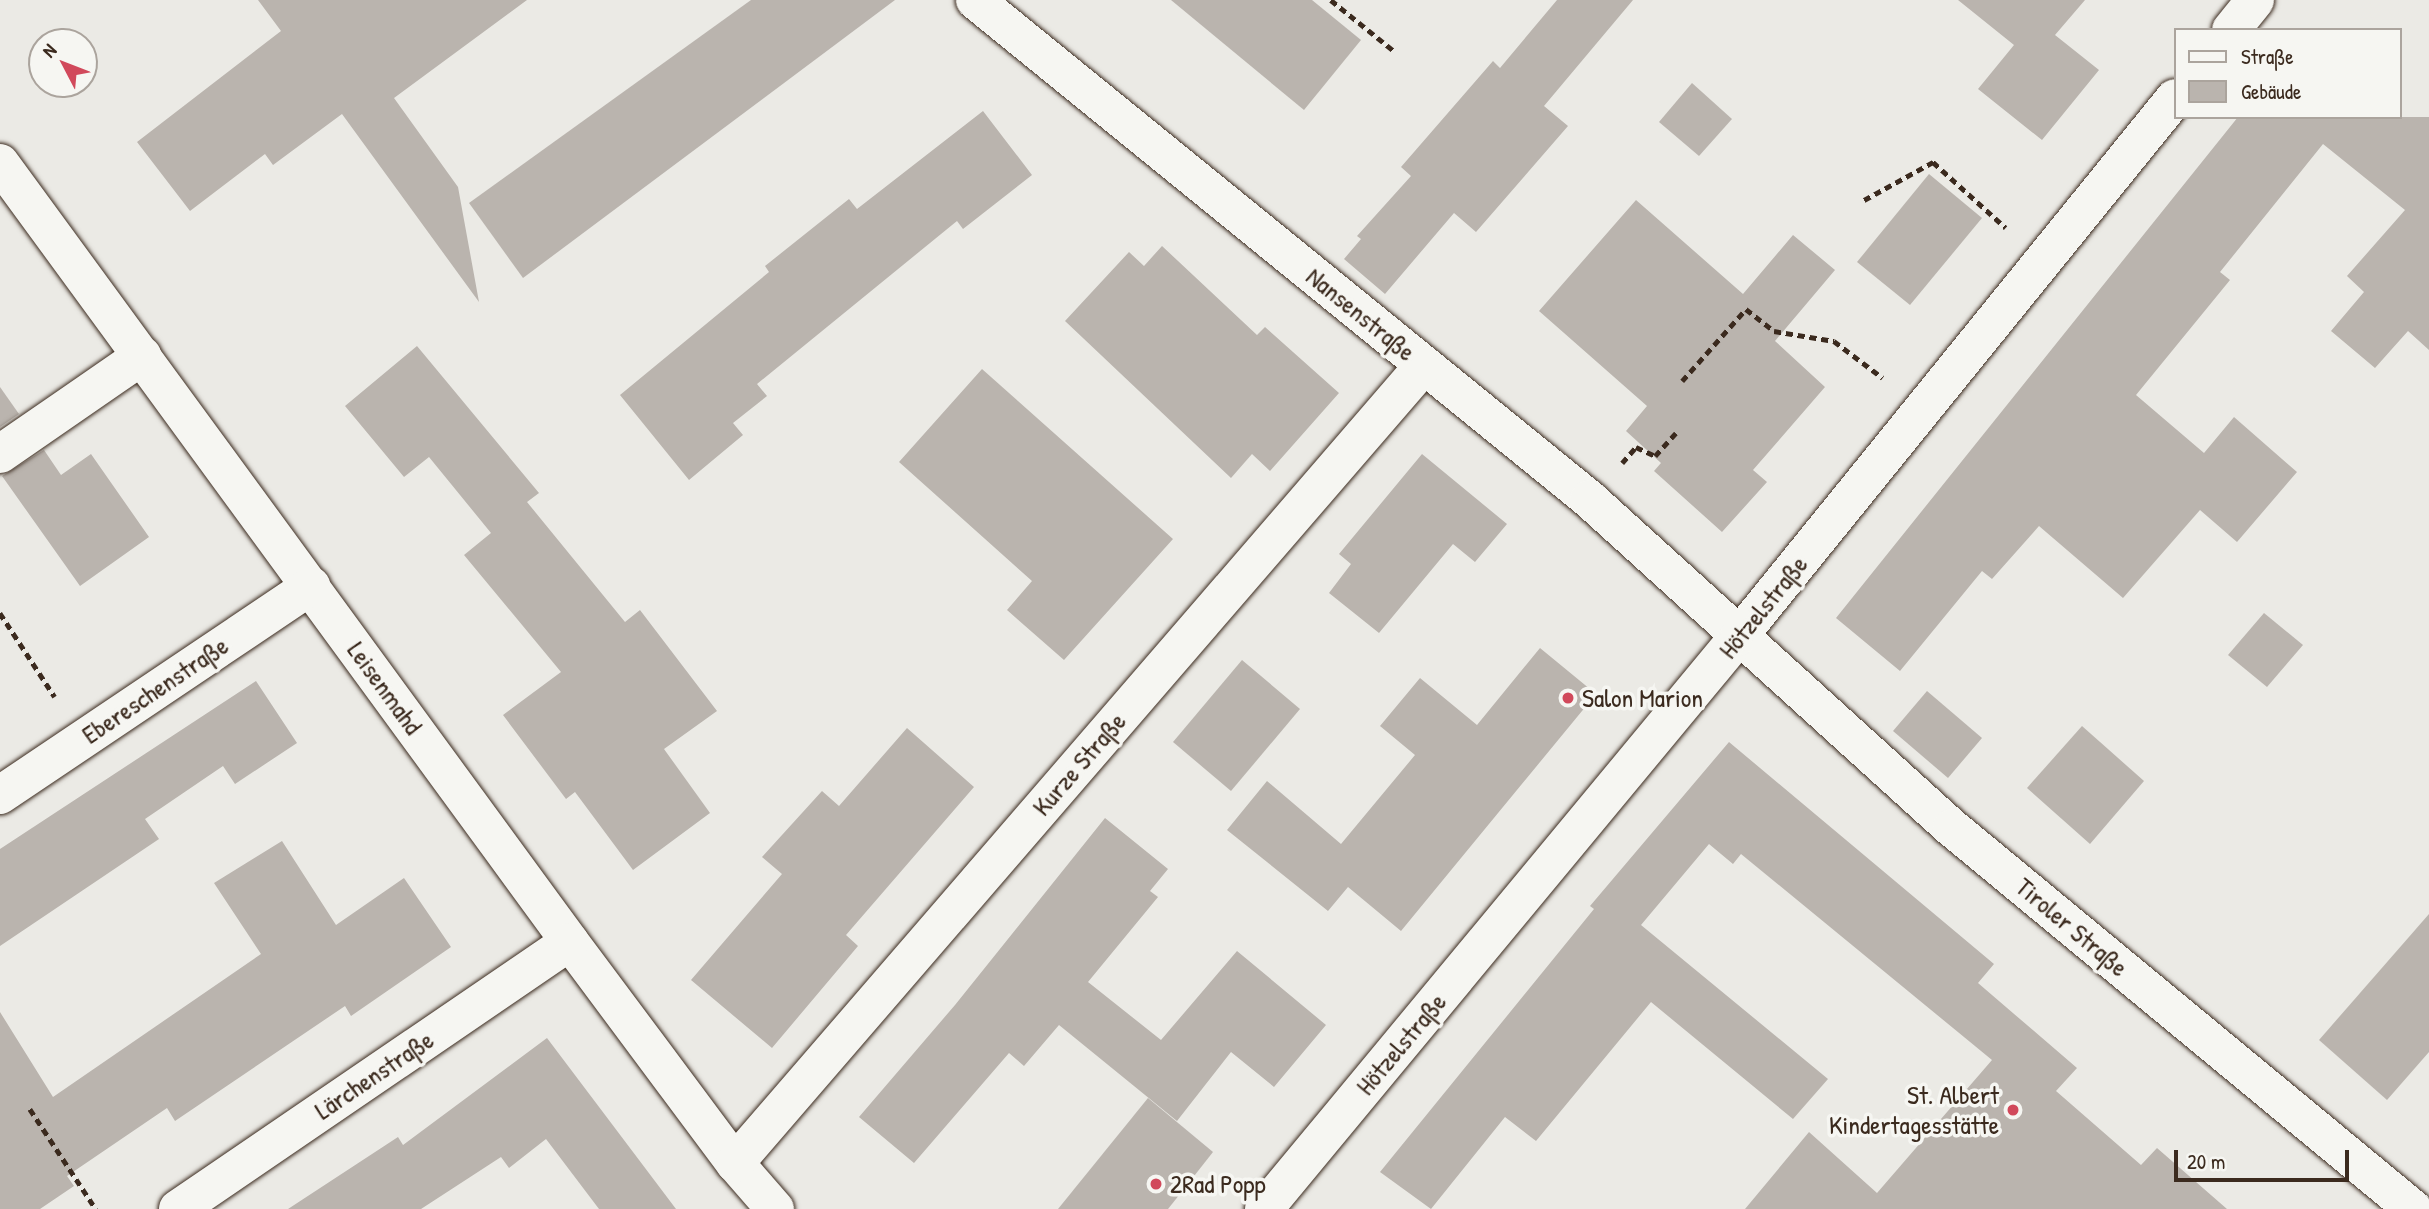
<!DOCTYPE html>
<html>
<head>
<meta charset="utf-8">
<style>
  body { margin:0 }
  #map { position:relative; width:2429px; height:1209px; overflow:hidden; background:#ebeae5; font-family:"Patrick Hand",sans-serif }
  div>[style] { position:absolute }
  .building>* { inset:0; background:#bab4ae }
  .path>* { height:4.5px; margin-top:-2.25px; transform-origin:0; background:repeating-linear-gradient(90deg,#3b2a1e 0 7px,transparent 0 12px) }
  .roads { filter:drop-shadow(0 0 2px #3b2a1e) drop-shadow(0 0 2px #3b2a1e) }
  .minor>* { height:38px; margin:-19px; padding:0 19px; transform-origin:19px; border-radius:19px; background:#f6f6f2 }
  .dots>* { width:19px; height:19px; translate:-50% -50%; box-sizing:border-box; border:4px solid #f6f6f2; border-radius:50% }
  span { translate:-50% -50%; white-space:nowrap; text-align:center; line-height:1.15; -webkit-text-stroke:7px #f6f6f2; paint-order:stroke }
  .street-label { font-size:26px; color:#3b2a1e }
  .poi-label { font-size:26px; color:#3b2a1e }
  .left { translate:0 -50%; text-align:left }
  .right { translate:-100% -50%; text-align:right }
  .legend { position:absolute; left:2174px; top:28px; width:228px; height:91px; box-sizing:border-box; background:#f6f6f2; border:2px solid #aba49d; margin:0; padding:9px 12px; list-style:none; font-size:21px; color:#3b2a1e }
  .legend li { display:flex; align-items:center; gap:14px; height:35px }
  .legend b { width:35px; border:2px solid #aba49d }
  .north { position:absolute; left:28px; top:28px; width:70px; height:70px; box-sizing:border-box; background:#f6f6f2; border:2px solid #aba49d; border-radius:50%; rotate:312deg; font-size:19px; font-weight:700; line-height:28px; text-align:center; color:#3b2a1e }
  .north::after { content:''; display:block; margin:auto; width:24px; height:32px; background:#d1495b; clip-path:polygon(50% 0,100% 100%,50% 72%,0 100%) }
  .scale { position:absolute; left:2174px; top:1150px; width:175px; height:32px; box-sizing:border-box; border:4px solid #3b2a1e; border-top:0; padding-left:9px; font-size:21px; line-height:24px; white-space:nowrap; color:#3b2a1e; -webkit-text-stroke:5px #f6f6f2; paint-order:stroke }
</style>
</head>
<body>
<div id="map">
  <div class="building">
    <div style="clip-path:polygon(258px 0,527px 0,394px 98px,458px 187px,479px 302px,342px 114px,273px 165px,265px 154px,190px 211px,137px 142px,281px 31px)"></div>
    <div style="clip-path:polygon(751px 0,895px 0,523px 278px,469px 203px)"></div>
    <div style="clip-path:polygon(1171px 0,1312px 0,1361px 40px,1304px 110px)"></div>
    <div style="clip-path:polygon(1557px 0,1633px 0,1544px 106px,1568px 126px,1476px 232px,1454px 213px,1385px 294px,1344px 259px,1361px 239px,1357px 236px,1411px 176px,1401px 167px,1493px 61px,1500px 68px)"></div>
    <div style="clip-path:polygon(1958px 0,2085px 0,2055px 35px,2099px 70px,2042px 140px,1978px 89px,2014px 45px)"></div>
    <div style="clip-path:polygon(1692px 83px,1732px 119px,1699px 156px,1659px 122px)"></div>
    <div style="clip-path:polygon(983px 111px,1032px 175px,963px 229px,957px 221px,757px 384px,767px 396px,733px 423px,743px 435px,689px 480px,620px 395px,769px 272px,765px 266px,849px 199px,857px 209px)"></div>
    <div style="clip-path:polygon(2238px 117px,2429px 117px,2429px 350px,2408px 331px,2375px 368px,2331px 331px,2364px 292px,2347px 276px,2405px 210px,2323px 144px,2220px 272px,2230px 280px,2136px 395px,2204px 453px,2234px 417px,2297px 472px,2237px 542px,2200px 510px,2123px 598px,2039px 526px,1992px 579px,1982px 571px,1900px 671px,1836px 618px)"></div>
    <div style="clip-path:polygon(1929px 174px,1982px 218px,1910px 305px,1857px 262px)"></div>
    <div style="clip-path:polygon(1636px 200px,1743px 294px,1793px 235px,1835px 270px,1775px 341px,1825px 387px,1753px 470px,1767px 482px,1722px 532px,1654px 471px,1661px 463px,1626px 431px,1647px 406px,1539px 311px)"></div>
    <div style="clip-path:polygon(1162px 246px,1257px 335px,1265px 327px,1339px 393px,1270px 471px,1252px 454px,1231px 478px,1065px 321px,1129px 252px,1144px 266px)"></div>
    <div style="clip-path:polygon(417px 346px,539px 493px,527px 502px,625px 622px,640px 610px,717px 711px,664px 749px,710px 813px,633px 870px,575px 792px,566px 799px,503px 715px,561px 672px,464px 555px,491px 533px,429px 457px,404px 477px,345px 406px)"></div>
    <div style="clip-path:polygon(982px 369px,1173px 539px,1064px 660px,1007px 610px,1032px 581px,899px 462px)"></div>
    <div style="clip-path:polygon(0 387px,19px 414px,0 427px)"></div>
    <div style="clip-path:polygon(44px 450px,61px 475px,91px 454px,149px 537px,80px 586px,2px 476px)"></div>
    <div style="clip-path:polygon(1422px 454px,1507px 524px,1475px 562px,1453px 544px,1379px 633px,1329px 593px,1351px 564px,1339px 554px)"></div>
    <div style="clip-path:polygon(2264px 613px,2303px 645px,2267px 687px,2228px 655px)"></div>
    <div style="clip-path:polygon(1540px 648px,1596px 694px,1401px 931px,1348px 887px,1328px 911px,1227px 830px,1267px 781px,1341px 844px,1415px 755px,1380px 726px,1420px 678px,1477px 725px)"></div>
    <div style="clip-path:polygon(1242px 660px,1300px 709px,1231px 791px,1173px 742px)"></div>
    <div style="clip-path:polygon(256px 681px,297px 743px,235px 784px,223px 766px,145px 819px,159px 839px,0 946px,0 849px)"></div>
    <div style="clip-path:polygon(1927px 691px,1982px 738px,1948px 778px,1893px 731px)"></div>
    <div style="clip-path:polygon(2082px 726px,2144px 781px,2090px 844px,2027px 788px)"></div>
    <div style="clip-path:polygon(907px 728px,974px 787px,846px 935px,858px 946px,772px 1048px,691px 980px,782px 874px,762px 857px,822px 791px,839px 806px)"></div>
    <div style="clip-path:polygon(1729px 742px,1994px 964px,1978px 983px,2077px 1068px,2056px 1091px,2141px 1165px,2157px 1148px,2227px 1209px,1745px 1209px,1809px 1132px,1877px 1193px,1992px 1060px,1741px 854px,1733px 864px,1709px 844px,1641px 925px,1828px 1079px,1793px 1119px,1651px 1002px,1536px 1141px,1505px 1117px,1431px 1209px,1380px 1172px,1594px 909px,1590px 906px)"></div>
    <div style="clip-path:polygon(1105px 818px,1168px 869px,1150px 891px,1158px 897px,1088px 982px,1161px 1040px,1237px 951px,1326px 1025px,1274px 1087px,1231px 1052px,1177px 1121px,1059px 1025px,1024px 1066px,1009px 1053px,914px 1163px,859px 1117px,955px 1005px)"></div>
    <div style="clip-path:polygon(282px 841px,336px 925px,404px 878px,451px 947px,351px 1016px,345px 1006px,175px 1121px,167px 1108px,67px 1176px,74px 1186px,40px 1209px,0 1209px,0 1012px,53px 1097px,261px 954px,214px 883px)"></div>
    <div style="clip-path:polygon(2429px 914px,2429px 1052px,2387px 1100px,2319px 1040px)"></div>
    <div style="clip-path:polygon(547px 1038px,676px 1209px,599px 1209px,546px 1139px,509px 1168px,501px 1157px,421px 1209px,288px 1209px,398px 1137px,403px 1145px)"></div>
    <div style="clip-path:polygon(1148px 1098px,1213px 1152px,1176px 1199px,1168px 1209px,1058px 1209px)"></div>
  </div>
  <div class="path">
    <div style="left:1331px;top:0;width:81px;rotate:39deg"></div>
    <div style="left:1864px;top:200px;width:79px;rotate:-28.8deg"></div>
    <div style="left:1933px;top:162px;width:98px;rotate:42.1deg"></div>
    <div style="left:1682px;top:381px;width:96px;rotate:-48.4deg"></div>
    <div style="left:1746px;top:309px;width:36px;rotate:38deg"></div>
    <div style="left:1774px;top:331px;width:61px;rotate:9.5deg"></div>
    <div style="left:1834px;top:341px;width:61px;rotate:37.1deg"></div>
    <div style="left:1622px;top:463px;width:21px;rotate:-49deg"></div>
    <div style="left:1636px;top:447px;width:21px;rotate:25deg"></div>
    <div style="left:1655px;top:456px;width:31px;rotate:-48deg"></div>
    <div style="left:0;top:613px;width:100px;rotate:56.8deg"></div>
    <div style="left:30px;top:1109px;width:120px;rotate:56.6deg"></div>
  </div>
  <div class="roads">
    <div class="minor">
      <div style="left:975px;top:0;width:791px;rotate:39.1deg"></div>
      <div style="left:1589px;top:499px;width:490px;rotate:42.2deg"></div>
      <div style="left:1952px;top:828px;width:598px;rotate:39.57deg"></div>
      <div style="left:2231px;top:30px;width:38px;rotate:-51deg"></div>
      <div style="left:0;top:163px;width:965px;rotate:53.81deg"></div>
      <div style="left:570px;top:942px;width:276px;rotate:53.3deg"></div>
      <div style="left:735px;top:1163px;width:61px;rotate:49deg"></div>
      <div style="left:0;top:454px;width:173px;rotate:-34.6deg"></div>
      <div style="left:0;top:795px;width:375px;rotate:-33.9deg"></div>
      <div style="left:735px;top:1163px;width:1054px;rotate:-49.19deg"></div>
      <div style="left:178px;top:1209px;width:474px;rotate:-34.3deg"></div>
      <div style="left:1264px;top:1209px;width:744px;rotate:-50.34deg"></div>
      <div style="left:1739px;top:636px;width:692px;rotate:-50.98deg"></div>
    </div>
  </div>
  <div class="dots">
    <div style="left:1568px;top:698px;background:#d1495b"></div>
    <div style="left:2013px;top:1110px;background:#d1495b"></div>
    <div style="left:1156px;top:1184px;background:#d1495b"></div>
  </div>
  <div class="street-label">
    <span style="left:1361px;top:314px;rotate:39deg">Nansenstraße</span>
    <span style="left:1763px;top:607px;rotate:-51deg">Hötzelstraße</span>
    <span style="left:385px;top:688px;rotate:54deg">Leisenmahd</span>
    <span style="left:155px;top:690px;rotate:-34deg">Ebereschenstraße</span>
    <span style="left:1079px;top:764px;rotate:-49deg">Kurze Straße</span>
    <span style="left:2072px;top:927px;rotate:40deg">Tiroler Straße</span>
    <span style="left:1401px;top:1044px;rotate:-50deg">Hötzelstraße</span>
    <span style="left:374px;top:1075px;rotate:-34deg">Lärchenstraße</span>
  </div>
  <div class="poi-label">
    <span class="left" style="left:1582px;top:698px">Salon Marion</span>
    <span class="right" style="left:1999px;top:1110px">St. Albert<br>Kindertagesstätte</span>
    <span class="left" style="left:1170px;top:1184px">2Rad Popp</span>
  </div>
  <ul class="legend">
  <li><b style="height:9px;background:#f6f6f2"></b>Straße</li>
  <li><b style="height:19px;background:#bab4ae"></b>Gebäude</li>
  </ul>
  <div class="north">N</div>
  <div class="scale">20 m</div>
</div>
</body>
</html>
